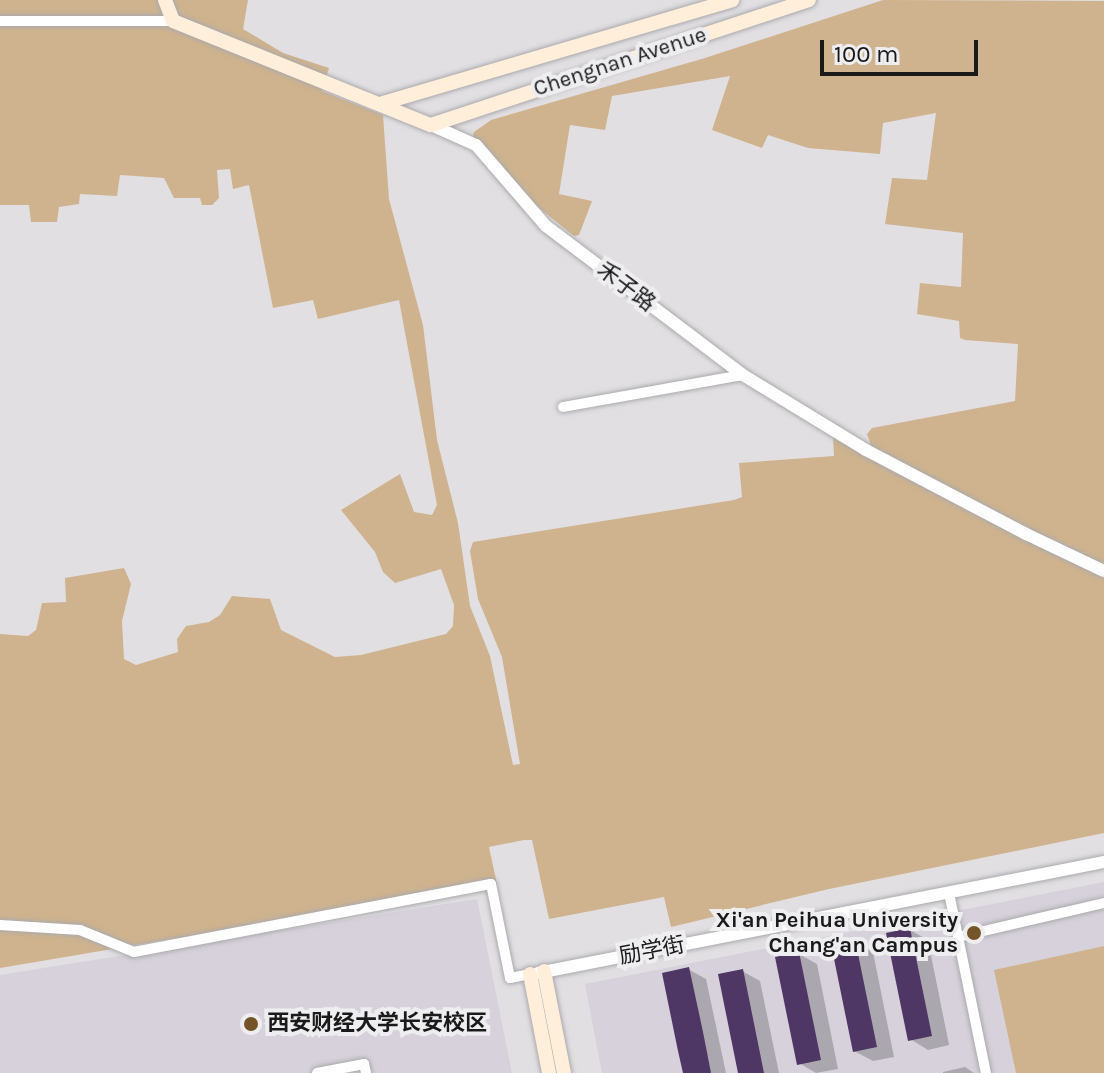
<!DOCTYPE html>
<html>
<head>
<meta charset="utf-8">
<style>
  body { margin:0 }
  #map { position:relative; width:1104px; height:1073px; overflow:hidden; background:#e1dfe2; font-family:Karla,"Noto Sans SC",sans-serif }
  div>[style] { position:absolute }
  .built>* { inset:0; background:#d6d1db }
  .green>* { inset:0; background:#cfb38e }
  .shadow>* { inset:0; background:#0003 }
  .building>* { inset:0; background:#4e3665 }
  .roads { filter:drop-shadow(0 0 2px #abaaad) drop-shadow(0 0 2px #abaaad) }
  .minor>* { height:10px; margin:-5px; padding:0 5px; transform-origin:5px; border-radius:5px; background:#fff }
  .tertiary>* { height:12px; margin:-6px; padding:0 6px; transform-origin:6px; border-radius:6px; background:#fff }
  .secondary>* { height:14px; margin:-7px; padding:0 7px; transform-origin:7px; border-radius:7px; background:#feeeda }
  .dots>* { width:22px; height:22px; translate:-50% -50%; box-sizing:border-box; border:4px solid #eeedef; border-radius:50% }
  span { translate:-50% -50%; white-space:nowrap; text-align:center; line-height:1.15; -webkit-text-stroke:8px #eeedef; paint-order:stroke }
  .street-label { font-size:22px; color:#1b1a1b }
  .poi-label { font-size:22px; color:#1b1a1b; font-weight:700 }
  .right { translate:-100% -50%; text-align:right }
  .left { translate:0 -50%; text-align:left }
  .scale { position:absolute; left:820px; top:40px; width:158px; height:36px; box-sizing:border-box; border:4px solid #1b1a1b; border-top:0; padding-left:10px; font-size:24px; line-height:28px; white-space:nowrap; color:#1b1a1b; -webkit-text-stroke:6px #eeedef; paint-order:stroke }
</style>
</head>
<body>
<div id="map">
  <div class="built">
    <div style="clip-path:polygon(1104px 882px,1104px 1073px,602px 1073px,585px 984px)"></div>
    <div style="clip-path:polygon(477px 899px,512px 1073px,0 1073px,0 975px)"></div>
  </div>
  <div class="green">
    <div style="clip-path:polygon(0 0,248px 0,243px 29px,283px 53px,329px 68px,322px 91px,383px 115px,389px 199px,423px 325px,437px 440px,458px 523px,470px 606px,490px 656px,513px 765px,520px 764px,502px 657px,478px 599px,470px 551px,473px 542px,734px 500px,742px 497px,739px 463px,834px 456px,833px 437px,867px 449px,871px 445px,867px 434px,872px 428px,1015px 401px,1018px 344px,965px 340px,960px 338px,959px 321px,917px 314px,920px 283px,961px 287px,963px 233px,885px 224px,892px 178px,927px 180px,936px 113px,883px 123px,880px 154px,808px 148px,768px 135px,762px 148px,712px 130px,730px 76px,612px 96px,605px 130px,570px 125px,559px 194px,592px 201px,579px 235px,574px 236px,522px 194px,471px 143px,474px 132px,491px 120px,705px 58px,883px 0,1104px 1px,1104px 833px,829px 889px,671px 927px,664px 897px,549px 919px,532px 840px,524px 840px,489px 847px,497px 884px,0 968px,0 634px,28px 636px,36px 630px,42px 603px,66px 602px,65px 578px,124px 568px,131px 584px,122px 621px,124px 659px,136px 665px,178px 652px,177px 639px,186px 626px,209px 622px,220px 615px,232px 596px,270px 599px,281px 630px,335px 657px,361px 655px,446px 634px,453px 626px,454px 605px,441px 569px,395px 583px,383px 572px,375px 552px,341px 510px,400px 474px,414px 512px,432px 515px,437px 505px,399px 300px,318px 319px,313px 300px,273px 308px,249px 185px,233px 189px,230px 169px,217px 170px,219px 198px,212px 205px,202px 205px,200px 198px,174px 198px,164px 178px,120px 175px,117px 196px,80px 194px,79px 204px,59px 207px,57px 222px,31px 222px,29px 205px,0 205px)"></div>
    <div style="clip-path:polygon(1104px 946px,1104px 1073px,1016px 1073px,994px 970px)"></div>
  </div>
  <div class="shadow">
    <div style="clip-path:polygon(910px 930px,928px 940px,949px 1045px,928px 1050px,910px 1039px)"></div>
    <div style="clip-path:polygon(855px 941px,873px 952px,894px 1057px,873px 1061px,854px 1051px)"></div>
    <div style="clip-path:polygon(799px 954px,817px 964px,838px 1069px,816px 1073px,799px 1063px)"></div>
    <div style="clip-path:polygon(688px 969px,706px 979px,726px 1073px,685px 1073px)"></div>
    <div style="clip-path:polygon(742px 971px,760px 981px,779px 1073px,740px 1073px)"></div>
    <div style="clip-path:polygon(965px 1067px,974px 1073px,943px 1073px,943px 1072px)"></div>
  </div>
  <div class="building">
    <div style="clip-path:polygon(910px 928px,932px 1036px,908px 1041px,886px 933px)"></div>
    <div style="clip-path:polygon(855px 939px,877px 1047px,853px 1052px,831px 944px)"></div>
    <div style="clip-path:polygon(799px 952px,821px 1060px,797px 1065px,775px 957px)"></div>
    <div style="clip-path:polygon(689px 967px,703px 1032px,711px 1073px,683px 1073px,678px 1051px,662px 973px)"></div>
    <div style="clip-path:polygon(743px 969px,764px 1073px,738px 1073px,718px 974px)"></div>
  </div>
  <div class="roads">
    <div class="minor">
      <div style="left:0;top:21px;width:173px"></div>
      <div style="left:563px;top:407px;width:183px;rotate:-10.1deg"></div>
      <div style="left:949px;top:893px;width:184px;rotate:78.4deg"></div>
      <div style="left:0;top:925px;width:80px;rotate:3.6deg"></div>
      <div style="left:80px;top:930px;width:58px;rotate:22.2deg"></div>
      <div style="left:134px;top:952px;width:363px;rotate:-10.8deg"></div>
      <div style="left:491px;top:884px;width:96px;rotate:78.6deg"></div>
      <div style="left:510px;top:978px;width:20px;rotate:-11deg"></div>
      <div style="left:958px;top:937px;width:150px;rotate:-13.1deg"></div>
      <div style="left:317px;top:1073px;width:48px;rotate:-10.8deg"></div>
      <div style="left:364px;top:1064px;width:9px;rotate:77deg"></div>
    </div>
    <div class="tertiary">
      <div style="left:431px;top:125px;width:49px;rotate:24deg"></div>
      <div style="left:476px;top:145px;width:107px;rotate:49.2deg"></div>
      <div style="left:546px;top:226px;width:247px;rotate:37.1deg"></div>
      <div style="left:743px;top:375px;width:144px;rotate:31.4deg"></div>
      <div style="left:866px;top:450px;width:181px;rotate:27.7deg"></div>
      <div style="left:1026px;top:534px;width:86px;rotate:25.4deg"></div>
      <div style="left:538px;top:973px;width:577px;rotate:-11.1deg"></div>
    </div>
    <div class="secondary">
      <div style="left:165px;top:0;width:22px;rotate:69deg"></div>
      <div style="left:173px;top:21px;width:278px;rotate:22deg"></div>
      <div style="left:431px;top:125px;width:398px;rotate:-18.3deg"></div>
      <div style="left:383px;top:103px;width:364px;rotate:-16.4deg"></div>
      <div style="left:544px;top:971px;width:104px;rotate:78.9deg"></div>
      <div style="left:530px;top:974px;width:101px;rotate:79.1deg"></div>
    </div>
  </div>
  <div class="dots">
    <div style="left:974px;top:933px;background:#735529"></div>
    <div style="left:251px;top:1024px;background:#735529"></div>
  </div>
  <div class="street-label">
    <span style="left:620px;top:62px;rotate:-18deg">Chengnan Avenue</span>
    <span style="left:626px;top:287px;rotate:37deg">禾子路</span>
    <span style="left:652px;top:951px;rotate:-11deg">励学街</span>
  </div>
  <div class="poi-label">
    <span class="right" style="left:958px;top:933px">Xi'an Peihua University<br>Chang'an Campus</span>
    <span class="left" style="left:267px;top:1024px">西安财经大学长安校区</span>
  </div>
  <div class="scale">100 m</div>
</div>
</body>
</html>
